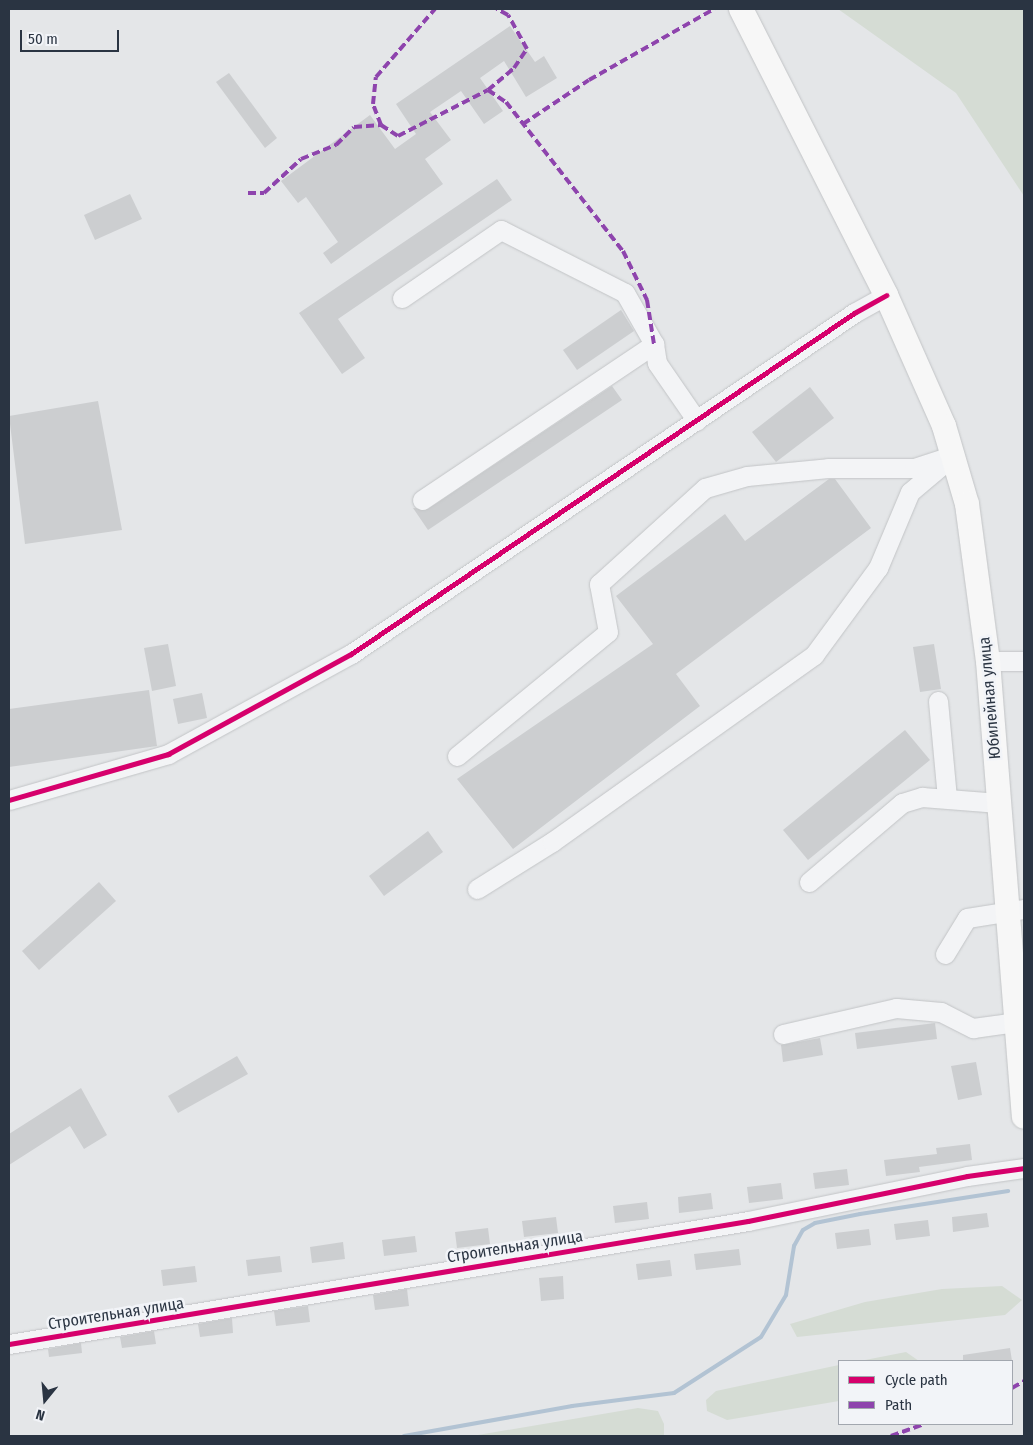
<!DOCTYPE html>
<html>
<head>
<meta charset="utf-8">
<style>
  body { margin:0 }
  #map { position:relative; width:1033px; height:1445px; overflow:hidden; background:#e4e6e8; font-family:"Fira Sans Condensed",sans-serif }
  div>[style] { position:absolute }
  .green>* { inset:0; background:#d5dcd4 }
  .stream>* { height:4px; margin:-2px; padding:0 2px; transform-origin:2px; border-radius:2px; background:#b2c3d3 }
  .building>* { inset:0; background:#ccced0 }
  .roads { filter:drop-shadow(0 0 1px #c2c4c6) drop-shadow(0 0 1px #c2c4c6) }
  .minor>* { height:19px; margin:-9.5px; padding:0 9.5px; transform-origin:9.5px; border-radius:9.5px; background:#f3f4f6 }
  .major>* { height:24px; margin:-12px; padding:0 12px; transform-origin:12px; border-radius:12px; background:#f7f7f7 }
  .quiet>* { height:4px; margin-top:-2px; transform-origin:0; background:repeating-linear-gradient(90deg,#8e44ad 0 8px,transparent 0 12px) }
  .cycleway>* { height:5px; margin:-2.5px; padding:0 2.5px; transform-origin:2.5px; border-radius:2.5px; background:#d6006c }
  span { translate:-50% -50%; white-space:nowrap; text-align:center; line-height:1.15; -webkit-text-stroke:5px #f2f4f8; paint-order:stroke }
  .street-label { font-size:16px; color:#2a3442 }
  .frame { position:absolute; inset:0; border:10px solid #2a3442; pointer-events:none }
  .legend { position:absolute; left:838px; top:1360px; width:175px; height:65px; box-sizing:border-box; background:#f2f4f8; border:1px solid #a2a7af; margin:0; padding:6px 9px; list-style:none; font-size:15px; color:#2a3442 }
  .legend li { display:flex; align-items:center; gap:10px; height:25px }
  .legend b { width:25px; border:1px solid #a2a7af }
  .north { position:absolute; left:20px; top:1375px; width:50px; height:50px; -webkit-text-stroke:4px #f2f4f8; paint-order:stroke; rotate:197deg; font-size:14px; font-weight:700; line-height:20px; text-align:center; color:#2a3442 }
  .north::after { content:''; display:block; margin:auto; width:18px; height:22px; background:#2a3442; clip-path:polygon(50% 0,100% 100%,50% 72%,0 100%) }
  .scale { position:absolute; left:20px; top:30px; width:99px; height:22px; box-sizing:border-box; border:2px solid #2a3442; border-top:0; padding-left:6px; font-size:15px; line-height:18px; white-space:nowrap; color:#2a3442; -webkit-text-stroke:4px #f2f4f8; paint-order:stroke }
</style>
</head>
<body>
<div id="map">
  <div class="green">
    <div style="clip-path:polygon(838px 9px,1024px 9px,1024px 196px,956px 93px)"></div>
    <div style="clip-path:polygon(1002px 1286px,1022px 1300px,1005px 1315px,797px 1337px,790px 1324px,865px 1302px,942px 1289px)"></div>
    <div style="clip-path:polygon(906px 1352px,919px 1361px,860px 1361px)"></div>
    <div style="clip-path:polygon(839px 1365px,839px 1401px,727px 1420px,707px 1411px,706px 1400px,716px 1391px)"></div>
    <div style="clip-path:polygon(638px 1408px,658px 1411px,664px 1424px,664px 1436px,472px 1436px)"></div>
  </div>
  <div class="stream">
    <div style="left:404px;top:1436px;width:171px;rotate:-10.1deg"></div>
    <div style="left:572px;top:1406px;width:103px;rotate:-7.3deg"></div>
    <div style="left:674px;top:1393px;width:103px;rotate:-32.8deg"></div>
    <div style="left:761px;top:1337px;width:49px;rotate:-59.2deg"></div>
    <div style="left:786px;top:1295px;width:50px;rotate:-80.7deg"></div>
    <div style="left:794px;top:1246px;width:18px;rotate:-61deg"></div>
    <div style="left:803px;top:1230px;width:14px;rotate:-30deg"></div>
    <div style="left:815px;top:1223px;width:46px;rotate:-11.3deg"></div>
    <div style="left:860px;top:1214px;width:150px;rotate:-8.8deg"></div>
  </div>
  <div class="building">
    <div style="clip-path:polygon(510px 26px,535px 62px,544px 56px,557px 78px,526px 97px,504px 61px,480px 78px,503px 111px,484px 124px,461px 91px,430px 112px,451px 140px,425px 159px,443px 184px,331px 264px,323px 253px,338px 242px,306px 197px,298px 203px,281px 181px,370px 115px,395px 149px,416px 134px,396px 104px)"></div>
    <div style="clip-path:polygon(229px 73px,277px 138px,265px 148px,216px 82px)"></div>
    <div style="clip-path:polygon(497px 179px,512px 200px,338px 319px,365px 358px,342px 374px,299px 313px)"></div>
    <div style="clip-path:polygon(130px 194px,142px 219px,95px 240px,84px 215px)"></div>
    <div style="clip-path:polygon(621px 310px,634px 331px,577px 370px,563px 350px)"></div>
    <div style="clip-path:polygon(612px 386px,622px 400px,428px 530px,413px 508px,428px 509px)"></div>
    <div style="clip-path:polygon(810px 387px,834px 418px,776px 462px,752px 432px)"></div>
    <div style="clip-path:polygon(98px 401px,122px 530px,25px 544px,9px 416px)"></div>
    <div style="clip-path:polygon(829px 479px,835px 479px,871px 528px,676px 674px,700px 706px,513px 849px,457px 779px,653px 644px,616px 596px,725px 514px,745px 541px)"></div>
    <div style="clip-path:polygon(168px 644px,176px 686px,152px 691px,144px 648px)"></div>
    <div style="clip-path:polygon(934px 644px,941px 689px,920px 692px,913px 647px)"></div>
    <div style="clip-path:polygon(149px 690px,157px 746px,9px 767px,9px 709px)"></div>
    <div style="clip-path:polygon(202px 693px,207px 718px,178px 724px,173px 699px)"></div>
    <div style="clip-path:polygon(905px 730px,930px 760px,808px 860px,783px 830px)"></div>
    <div style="clip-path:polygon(428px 831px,443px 852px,384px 896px,369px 876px)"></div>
    <div style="clip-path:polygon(99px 882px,116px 901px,39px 970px,22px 951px)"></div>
    <div style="clip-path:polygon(935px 1023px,937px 1039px,857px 1049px,855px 1033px)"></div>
    <div style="clip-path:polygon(820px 1038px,823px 1055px,783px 1062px,781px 1045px)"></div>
    <div style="clip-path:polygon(237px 1056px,248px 1074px,178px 1113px,168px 1096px)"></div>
    <div style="clip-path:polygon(976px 1062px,982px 1095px,958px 1100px,951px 1066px)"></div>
    <div style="clip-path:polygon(81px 1088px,107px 1135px,84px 1149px,70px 1126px,9px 1165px,9px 1134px)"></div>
    <div style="clip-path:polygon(970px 1144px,972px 1160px,919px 1167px,920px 1172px,886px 1176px,884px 1160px,937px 1154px,936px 1148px)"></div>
    <div style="clip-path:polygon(847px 1169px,849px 1185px,815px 1189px,813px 1173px)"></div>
    <div style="clip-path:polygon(781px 1183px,783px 1199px,749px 1203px,747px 1187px)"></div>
    <div style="clip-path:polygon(711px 1193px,713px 1209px,679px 1213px,678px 1197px)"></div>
    <div style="clip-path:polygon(647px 1202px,649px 1219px,615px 1223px,613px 1206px)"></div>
    <div style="clip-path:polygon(987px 1213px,989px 1227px,953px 1232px,952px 1217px)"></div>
    <div style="clip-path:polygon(556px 1217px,558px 1233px,524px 1237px,522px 1221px)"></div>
    <div style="clip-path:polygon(928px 1220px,930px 1236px,896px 1240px,894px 1224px)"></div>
    <div style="clip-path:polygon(488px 1228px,490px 1244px,457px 1248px,455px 1232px)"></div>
    <div style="clip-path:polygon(869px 1229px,871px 1245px,837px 1249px,835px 1233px)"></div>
    <div style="clip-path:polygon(415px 1236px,417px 1252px,384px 1256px,382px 1240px)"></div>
    <div style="clip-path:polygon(343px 1242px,345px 1259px,312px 1263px,310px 1247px)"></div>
    <div style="clip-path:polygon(739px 1249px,741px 1265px,696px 1270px,694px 1254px)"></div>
    <div style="clip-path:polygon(280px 1256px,282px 1272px,248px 1276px,246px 1260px)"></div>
    <div style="clip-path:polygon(670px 1260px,672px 1276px,638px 1280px,636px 1264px)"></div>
    <div style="clip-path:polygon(195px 1266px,197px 1282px,163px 1286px,161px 1270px)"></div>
    <div style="clip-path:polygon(563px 1276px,564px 1299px,541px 1301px,539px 1278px)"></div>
    <div style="clip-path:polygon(407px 1289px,409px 1306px,375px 1310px,373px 1295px)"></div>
    <div style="clip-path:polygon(308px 1306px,310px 1322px,276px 1326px,274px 1311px)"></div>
    <div style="clip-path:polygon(232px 1318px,233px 1333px,200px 1337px,198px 1324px)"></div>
    <div style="clip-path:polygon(154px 1331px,156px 1344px,122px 1348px,120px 1337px)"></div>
    <div style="clip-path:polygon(81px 1343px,82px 1353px,49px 1357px,48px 1349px)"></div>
    <div style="clip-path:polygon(1010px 1348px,1012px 1361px,963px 1361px,963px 1355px)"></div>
  </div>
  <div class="roads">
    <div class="minor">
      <div style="left:402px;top:298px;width:120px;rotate:-34.5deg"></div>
      <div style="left:501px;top:230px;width:139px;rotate:26.9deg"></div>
      <div style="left:625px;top:293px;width:59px;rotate:60.4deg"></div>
      <div style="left:654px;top:344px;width:19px;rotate:81deg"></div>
      <div style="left:657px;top:363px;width:70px;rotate:55.4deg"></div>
      <div style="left:422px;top:500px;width:280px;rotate:-33.9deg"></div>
      <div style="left:988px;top:661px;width:36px"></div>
      <div style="left:938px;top:701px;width:97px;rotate:84.7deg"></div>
      <div style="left:457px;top:756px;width:195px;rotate:-39.4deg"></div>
      <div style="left:608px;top:632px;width:49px;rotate:-100.6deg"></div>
      <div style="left:599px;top:584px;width:143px;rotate:-42.2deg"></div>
      <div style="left:705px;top:488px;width:44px;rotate:-15.9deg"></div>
      <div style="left:747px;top:476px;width:81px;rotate:-5.6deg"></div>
      <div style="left:828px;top:468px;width:86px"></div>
      <div style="left:914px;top:468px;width:33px;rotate:-18deg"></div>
      <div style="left:9px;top:800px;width:166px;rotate:-16.1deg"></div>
      <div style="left:168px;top:754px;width:209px;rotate:-28.7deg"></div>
      <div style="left:351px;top:654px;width:608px;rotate:-34.13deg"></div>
      <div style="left:854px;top:313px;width:37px;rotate:-29deg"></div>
      <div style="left:809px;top:882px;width:122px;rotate:-40.3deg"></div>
      <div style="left:902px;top:803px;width:21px;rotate:-17deg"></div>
      <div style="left:922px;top:797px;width:77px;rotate:4.5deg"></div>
      <div style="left:477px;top:889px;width:89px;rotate:-32.1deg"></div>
      <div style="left:552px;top:842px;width:322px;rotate:-35.5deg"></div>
      <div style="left:814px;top:655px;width:108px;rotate:-53.7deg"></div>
      <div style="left:878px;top:568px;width:82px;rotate:-67.2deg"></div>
      <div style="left:910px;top:492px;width:57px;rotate:-40.1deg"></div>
      <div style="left:945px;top:954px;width:42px;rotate:-58.6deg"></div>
      <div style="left:967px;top:918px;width:58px;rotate:-9deg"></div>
      <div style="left:783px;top:1034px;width:116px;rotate:-13deg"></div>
      <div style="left:896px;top:1008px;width:45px;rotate:5.1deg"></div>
      <div style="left:941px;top:1012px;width:36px;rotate:27deg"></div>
      <div style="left:973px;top:1028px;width:43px;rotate:-7.9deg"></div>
      <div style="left:9px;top:1344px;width:749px;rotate:-9.45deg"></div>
      <div style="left:748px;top:1221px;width:224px;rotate:-11.6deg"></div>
      <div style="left:967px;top:1176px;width:58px;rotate:-8deg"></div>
    </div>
    <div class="major">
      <div style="left:741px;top:9px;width:321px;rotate:63.1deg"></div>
      <div style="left:886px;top:295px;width:143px;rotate:66.1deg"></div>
      <div style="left:944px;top:426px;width:81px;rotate:73.6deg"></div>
      <div style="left:967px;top:504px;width:158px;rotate:82.4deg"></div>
      <div style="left:988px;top:661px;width:457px;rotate:85.5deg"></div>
    </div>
  </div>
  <div class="quiet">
    <div style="left:488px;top:90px;width:34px;rotate:-40deg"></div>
    <div style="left:514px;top:68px;width:23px;rotate:-56deg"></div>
    <div style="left:527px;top:49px;width:39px;rotate:-119deg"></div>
    <div style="left:508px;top:15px;width:13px;rotate:-151deg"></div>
    <div style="left:523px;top:124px;width:79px;rotate:-33.7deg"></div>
    <div style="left:589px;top:80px;width:144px;rotate:-29.6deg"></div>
    <div style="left:381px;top:125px;width:22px;rotate:-111deg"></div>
    <div style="left:373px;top:104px;width:27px;rotate:-84deg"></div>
    <div style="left:376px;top:77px;width:90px;rotate:-49.1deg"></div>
    <div style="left:248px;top:193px;width:16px"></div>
    <div style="left:264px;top:193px;width:50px;rotate:-42.6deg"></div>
    <div style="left:301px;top:159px;width:38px;rotate:-22deg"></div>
    <div style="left:336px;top:145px;width:25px;rotate:-45deg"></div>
    <div style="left:354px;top:127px;width:27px;rotate:-4deg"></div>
    <div style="left:381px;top:125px;width:20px;rotate:33deg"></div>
    <div style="left:398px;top:136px;width:101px;rotate:-27.1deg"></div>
    <div style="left:488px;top:90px;width:22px;rotate:34deg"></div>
    <div style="left:506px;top:102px;width:189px;rotate:51.9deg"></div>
    <div style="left:623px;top:251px;width:55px;rotate:63.9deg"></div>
    <div style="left:647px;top:300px;width:45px;rotate:81deg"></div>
    <div style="left:1012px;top:1388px;width:14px;rotate:-30deg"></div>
    <div style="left:891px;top:1436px;width:35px;rotate:-20deg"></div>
  </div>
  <div class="cycleway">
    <div style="left:9px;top:800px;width:166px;rotate:-16.1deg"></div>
    <div style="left:168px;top:754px;width:209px;rotate:-28.7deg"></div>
    <div style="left:351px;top:654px;width:608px;rotate:-34.13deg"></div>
    <div style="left:854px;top:313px;width:37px;rotate:-29deg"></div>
    <div style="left:9px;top:1344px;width:749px;rotate:-9.45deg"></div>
    <div style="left:748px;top:1221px;width:224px;rotate:-11.6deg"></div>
    <div style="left:967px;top:1176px;width:58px;rotate:-8deg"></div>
  </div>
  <div class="street-label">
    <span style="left:990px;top:698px;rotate:-95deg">Юбилейная улица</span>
    <span style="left:515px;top:1247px;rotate:-9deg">Строительная улица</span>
    <span style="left:116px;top:1314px;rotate:-9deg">Строительная улица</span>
  </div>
  <div class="frame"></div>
  <ul class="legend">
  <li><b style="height:6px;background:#d6006c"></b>Cycle path</li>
  <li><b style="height:6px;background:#8e44ad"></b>Path</li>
  </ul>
  <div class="north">N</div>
  <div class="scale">50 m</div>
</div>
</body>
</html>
